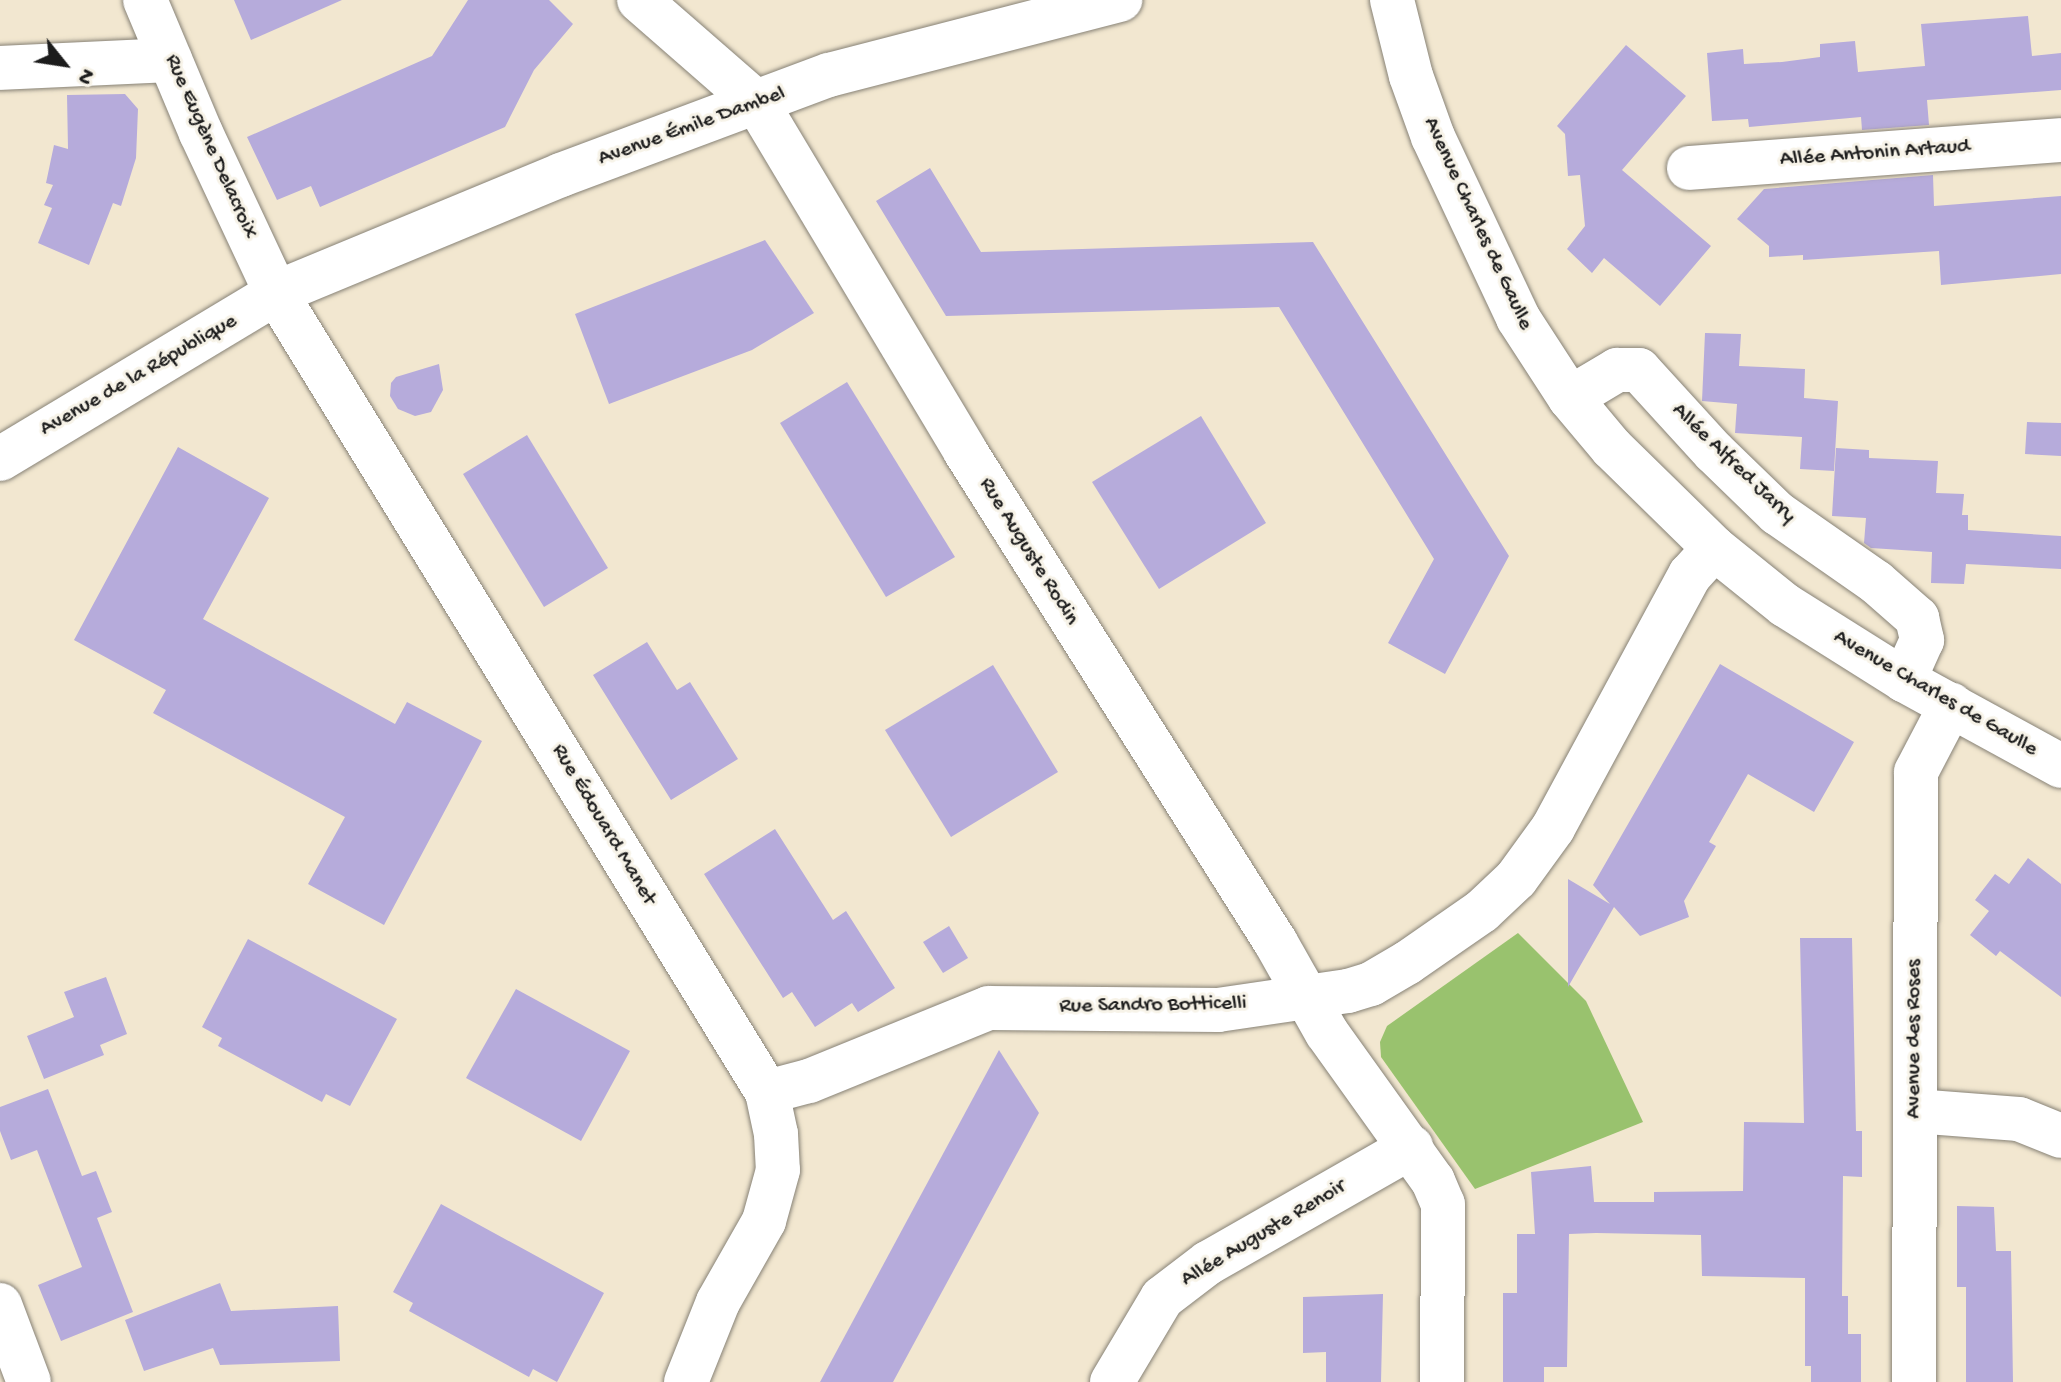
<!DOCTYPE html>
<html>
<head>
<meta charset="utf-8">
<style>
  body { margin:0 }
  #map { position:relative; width:2061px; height:1382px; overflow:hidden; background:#f2e7d0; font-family:"Gochi Hand",sans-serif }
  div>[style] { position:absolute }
  .green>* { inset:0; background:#99c26e }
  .building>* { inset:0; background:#b6abdb }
  .roads { filter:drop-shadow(0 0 2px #878276) drop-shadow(0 0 2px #878276) }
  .minor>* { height:44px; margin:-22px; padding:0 22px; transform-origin:22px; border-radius:22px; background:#fff }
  span { translate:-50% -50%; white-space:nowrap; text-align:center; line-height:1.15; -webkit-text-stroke:6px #f7f3e8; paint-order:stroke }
  .street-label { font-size:22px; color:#1c1c1c }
  .north { position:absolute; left:24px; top:24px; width:80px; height:80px; -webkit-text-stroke:6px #f7f3e8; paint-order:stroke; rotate:120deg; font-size:22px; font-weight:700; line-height:32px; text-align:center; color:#1c1c1c }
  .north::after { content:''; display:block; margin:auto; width:28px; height:36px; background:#1c1c1c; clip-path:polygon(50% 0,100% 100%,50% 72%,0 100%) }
</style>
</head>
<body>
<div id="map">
  <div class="green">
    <div style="clip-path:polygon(1518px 933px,1586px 1001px,1643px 1122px,1475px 1189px,1381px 1057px,1380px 1042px,1387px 1026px)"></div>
  </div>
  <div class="building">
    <div style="clip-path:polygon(234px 0,342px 0,251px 40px)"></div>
    <div style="clip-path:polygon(468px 0,549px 0,573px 24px,534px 70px,505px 127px,320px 207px,311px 186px,277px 200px,247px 137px,432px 56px)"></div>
    <div style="clip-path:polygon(2028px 16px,2032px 56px,2061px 53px,2061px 90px,1927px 100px,1929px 125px,1862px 130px,1861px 117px,1749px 127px,1748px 119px,1712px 121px,1707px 53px,1743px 49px,1744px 64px,1782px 62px,1820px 57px,1820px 44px,1855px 41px,1858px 72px,1925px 66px,1921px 24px)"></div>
    <div style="clip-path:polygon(1626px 45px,1686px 96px,1622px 170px,1711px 246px,1660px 306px,1604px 258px,1592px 273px,1567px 249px,1585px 226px,1580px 175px,1568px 176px,1565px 134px,1557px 126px)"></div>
    <div style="clip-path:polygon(125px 94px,138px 109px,136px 158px,121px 206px,113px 203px,89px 265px,38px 243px,52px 208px,44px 205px,53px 185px,46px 183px,54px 145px,68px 149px,67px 95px)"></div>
    <div style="clip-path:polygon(930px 168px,981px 252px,1313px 242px,1509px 556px,1445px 674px,1388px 643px,1434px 559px,1279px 307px,946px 316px,876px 201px)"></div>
    <div style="clip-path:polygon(1933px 175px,1934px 206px,2061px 196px,2061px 274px,1941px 285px,1939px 251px,1803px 260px,1803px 255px,1769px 257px,1769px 246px,1737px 219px,1764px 189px)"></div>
    <div style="clip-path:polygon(765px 240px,814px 313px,752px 350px,609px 404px,575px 314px)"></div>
    <div style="clip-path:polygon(1705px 333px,1741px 334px,1739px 366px,1805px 369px,1804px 398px,1838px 401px,1834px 471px,1800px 469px,1802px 437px,1735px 433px,1737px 404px,1702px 401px)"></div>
    <div style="clip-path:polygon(439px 364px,443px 390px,431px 412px,415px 416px,398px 409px,390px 396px,391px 383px,396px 377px)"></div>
    <div style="clip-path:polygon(847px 382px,955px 557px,886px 597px,780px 423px)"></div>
    <div style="clip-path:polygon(1201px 416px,1266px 523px,1159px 589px,1092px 482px)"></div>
    <div style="clip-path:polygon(2027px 422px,2061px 423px,2061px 456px,2025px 454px)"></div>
    <div style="clip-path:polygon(527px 435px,608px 568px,544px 607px,463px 474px)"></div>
    <div style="clip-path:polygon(178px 447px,269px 498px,203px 619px,395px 724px,407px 702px,482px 741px,384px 925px,308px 884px,345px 817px,153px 713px,166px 690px,74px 640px)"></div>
    <div style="clip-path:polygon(1836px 448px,1869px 450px,1869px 458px,1938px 461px,1936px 493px,1964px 494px,1962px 515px,1968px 515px,1968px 530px,2061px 536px,2061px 569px,1966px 564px,1964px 584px,1931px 583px,1932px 552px,1871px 548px,1864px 543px,1866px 518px,1832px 516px)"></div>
    <div style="clip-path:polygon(647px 642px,677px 690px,690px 682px,738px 759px,671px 800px,593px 675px)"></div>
    <div style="clip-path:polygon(1720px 664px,1854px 742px,1814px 812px,1748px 774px,1709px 842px,1716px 846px,1684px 901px,1689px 917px,1640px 936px,1614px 907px,1568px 987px,1568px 879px,1610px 904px,1593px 885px)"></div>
    <div style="clip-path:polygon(993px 665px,1058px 772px,951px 837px,885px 730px)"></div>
    <div style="clip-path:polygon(775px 829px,833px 920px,846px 911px,895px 988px,858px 1012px,852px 1003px,815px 1027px,792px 992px,783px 998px,704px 874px)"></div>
    <div style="clip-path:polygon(2028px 858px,2061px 884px,2061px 997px,2000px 951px,1996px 956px,1970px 935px,1989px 911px,1975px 900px,1995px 874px,2009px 884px)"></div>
    <div style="clip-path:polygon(949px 926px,968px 958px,943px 973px,923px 942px)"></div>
    <div style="clip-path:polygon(1800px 938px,1852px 938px,1856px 1131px,1862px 1131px,1862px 1177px,1843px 1176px,1842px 1296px,1848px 1296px,1848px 1334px,1861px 1334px,1861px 1382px,1811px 1382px,1811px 1366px,1805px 1366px,1805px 1278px,1702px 1276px,1701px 1235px,1596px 1233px,1569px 1234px,1567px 1367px,1544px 1367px,1544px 1382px,1503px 1382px,1503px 1293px,1517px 1293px,1517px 1234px,1535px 1234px,1531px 1172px,1591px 1166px,1594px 1202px,1654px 1202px,1654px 1192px,1743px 1191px,1744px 1122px,1804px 1123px)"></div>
    <div style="clip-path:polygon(248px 939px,397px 1019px,350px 1106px,326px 1094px,322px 1102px,218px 1046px,222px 1038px,202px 1027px)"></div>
    <div style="clip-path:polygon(106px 977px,127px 1034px,100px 1045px,104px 1055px,44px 1079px,27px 1036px,74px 1017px,64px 992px)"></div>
    <div style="clip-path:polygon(516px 989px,630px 1051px,581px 1141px,466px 1078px)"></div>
    <div style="clip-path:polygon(999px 1050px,1039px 1113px,893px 1382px,820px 1382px)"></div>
    <div style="clip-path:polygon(48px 1089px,82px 1176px,96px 1171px,112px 1212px,97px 1218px,133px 1312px,61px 1341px,38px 1285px,82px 1267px,37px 1150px,11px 1160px,0 1131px,0 1107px)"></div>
    <div style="clip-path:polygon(441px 1204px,604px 1293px,557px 1382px,533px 1369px,529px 1377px,409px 1311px,413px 1303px,393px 1292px)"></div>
    <div style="clip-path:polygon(1957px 1206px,1994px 1207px,1996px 1251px,2011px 1251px,2013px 1382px,1966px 1382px,1966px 1287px,1957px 1287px)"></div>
    <div style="clip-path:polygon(220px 1283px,231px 1311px,338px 1306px,340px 1361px,220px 1365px,213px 1348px,144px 1371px,125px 1320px)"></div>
    <div style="clip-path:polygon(1383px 1294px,1381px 1382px,1326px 1382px,1326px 1352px,1303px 1353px,1303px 1297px)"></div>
  </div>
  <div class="roads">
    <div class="minor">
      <div style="left:145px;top:0;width:144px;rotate:67.2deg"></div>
      <div style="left:201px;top:133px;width:177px;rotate:64.9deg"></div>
      <div style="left:276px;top:293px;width:938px;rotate:58.43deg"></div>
      <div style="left:767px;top:1092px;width:43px;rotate:77.9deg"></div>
      <div style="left:776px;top:1134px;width:36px;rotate:87deg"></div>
      <div style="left:778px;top:1170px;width:53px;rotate:105.4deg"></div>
      <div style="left:764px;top:1221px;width:93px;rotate:119.6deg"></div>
      <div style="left:718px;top:1302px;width:86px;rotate:111.8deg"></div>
      <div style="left:639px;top:0;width:157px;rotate:41.1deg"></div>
      <div style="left:757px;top:103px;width:405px;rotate:59.1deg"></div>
      <div style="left:965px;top:451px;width:582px;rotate:57.7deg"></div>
      <div style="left:1276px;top:943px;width:103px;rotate:60.5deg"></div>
      <div style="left:1327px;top:1033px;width:182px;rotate:54.4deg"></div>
      <div style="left:1433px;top:1181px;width:25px;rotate:67deg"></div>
      <div style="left:1443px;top:1204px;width:178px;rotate:90.3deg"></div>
      <div style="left:1392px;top:0;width:78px;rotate:76deg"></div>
      <div style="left:1411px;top:76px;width:65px;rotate:70.2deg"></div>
      <div style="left:1433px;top:137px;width:200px;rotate:64.8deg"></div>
      <div style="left:1518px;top:318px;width:95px;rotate:57deg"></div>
      <div style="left:1570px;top:398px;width:65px;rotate:50deg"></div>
      <div style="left:1612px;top:448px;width:143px;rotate:44.4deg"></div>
      <div style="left:1714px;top:548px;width:91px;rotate:38.8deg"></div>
      <div style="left:1785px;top:605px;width:141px;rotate:32.2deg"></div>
      <div style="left:1904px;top:680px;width:179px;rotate:28.7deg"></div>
      <div style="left:0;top:68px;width:170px;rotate:-2.7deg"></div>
      <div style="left:1689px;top:168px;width:373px;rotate:-4.3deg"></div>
      <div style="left:1570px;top:398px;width:55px;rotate:-30.8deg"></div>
      <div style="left:1617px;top:370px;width:22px"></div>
      <div style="left:1639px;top:370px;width:111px;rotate:47.6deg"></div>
      <div style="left:1714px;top:452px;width:88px;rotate:44.1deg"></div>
      <div style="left:1777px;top:513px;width:121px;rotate:34.9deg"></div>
      <div style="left:1876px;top:582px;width:55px;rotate:41.3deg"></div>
      <div style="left:1917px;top:618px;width:23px;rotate:77deg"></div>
      <div style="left:1922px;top:640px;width:44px;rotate:114.2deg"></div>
      <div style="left:0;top:459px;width:322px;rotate:-31deg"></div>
      <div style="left:276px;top:293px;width:308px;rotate:-22.5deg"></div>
      <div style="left:561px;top:175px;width:286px;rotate:-20.5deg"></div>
      <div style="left:829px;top:75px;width:301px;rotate:-14.5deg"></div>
      <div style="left:767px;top:1092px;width:43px;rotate:-14.7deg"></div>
      <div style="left:809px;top:1081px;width:194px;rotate:-22.1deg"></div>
      <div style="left:989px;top:1008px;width:229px;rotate:0.5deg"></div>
      <div style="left:1218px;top:1010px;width:131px;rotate:-8.3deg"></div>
      <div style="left:1348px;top:991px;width:24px;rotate:-17deg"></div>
      <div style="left:1371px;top:984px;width:42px;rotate:-30.3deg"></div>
      <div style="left:1407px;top:963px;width:91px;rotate:-34.7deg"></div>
      <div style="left:1482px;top:911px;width:47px;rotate:-43.3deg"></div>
      <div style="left:1516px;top:879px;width:63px;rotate:-54deg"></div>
      <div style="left:1553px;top:828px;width:288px;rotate:-61.6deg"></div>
      <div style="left:1690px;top:575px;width:36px;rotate:-48deg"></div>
      <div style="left:1915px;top:1111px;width:104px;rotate:4.4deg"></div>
      <div style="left:2019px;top:1119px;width:45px;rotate:22deg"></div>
      <div style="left:0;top:1305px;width:82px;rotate:69.4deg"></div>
      <div style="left:1112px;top:1382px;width:98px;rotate:-59.2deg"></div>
      <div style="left:1162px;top:1298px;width:58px;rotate:-37.3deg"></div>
      <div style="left:1208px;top:1263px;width:234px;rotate:-29.7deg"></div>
      <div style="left:1914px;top:1382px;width:610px;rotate:-89.81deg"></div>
      <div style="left:1916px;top:772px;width:76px;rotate:-62.4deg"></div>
    </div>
  </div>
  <div class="street-label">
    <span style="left:692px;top:127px;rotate:-20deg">Avenue Émile Dambel</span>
    <span style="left:210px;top:147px;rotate:66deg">Rue Eugène Delacroix</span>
    <span style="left:1875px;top:154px;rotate:-4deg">Allée Antonin Artaud</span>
    <span style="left:1477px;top:224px;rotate:65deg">Avenue Charles de Gaulle</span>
    <span style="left:139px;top:376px;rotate:-30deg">Avenue de la République</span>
    <span style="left:1733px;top:464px;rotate:44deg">Allée Alfred Jarry</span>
    <span style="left:1028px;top:552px;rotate:58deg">Rue Auguste Rodin</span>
    <span style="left:1935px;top:694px;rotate:30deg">Avenue Charles de Gaulle</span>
    <span style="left:603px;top:825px;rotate:59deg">Rue Édouard Manet</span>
    <span style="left:1153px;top:1006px;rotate:-1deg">Rue Sandro Botticelli</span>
    <span style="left:1915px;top:1039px;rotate:-90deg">Avenue des Roses</span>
    <span style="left:1264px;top:1234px;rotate:-31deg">Allée Auguste Renoir</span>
  </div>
  <div class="north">N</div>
</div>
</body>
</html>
